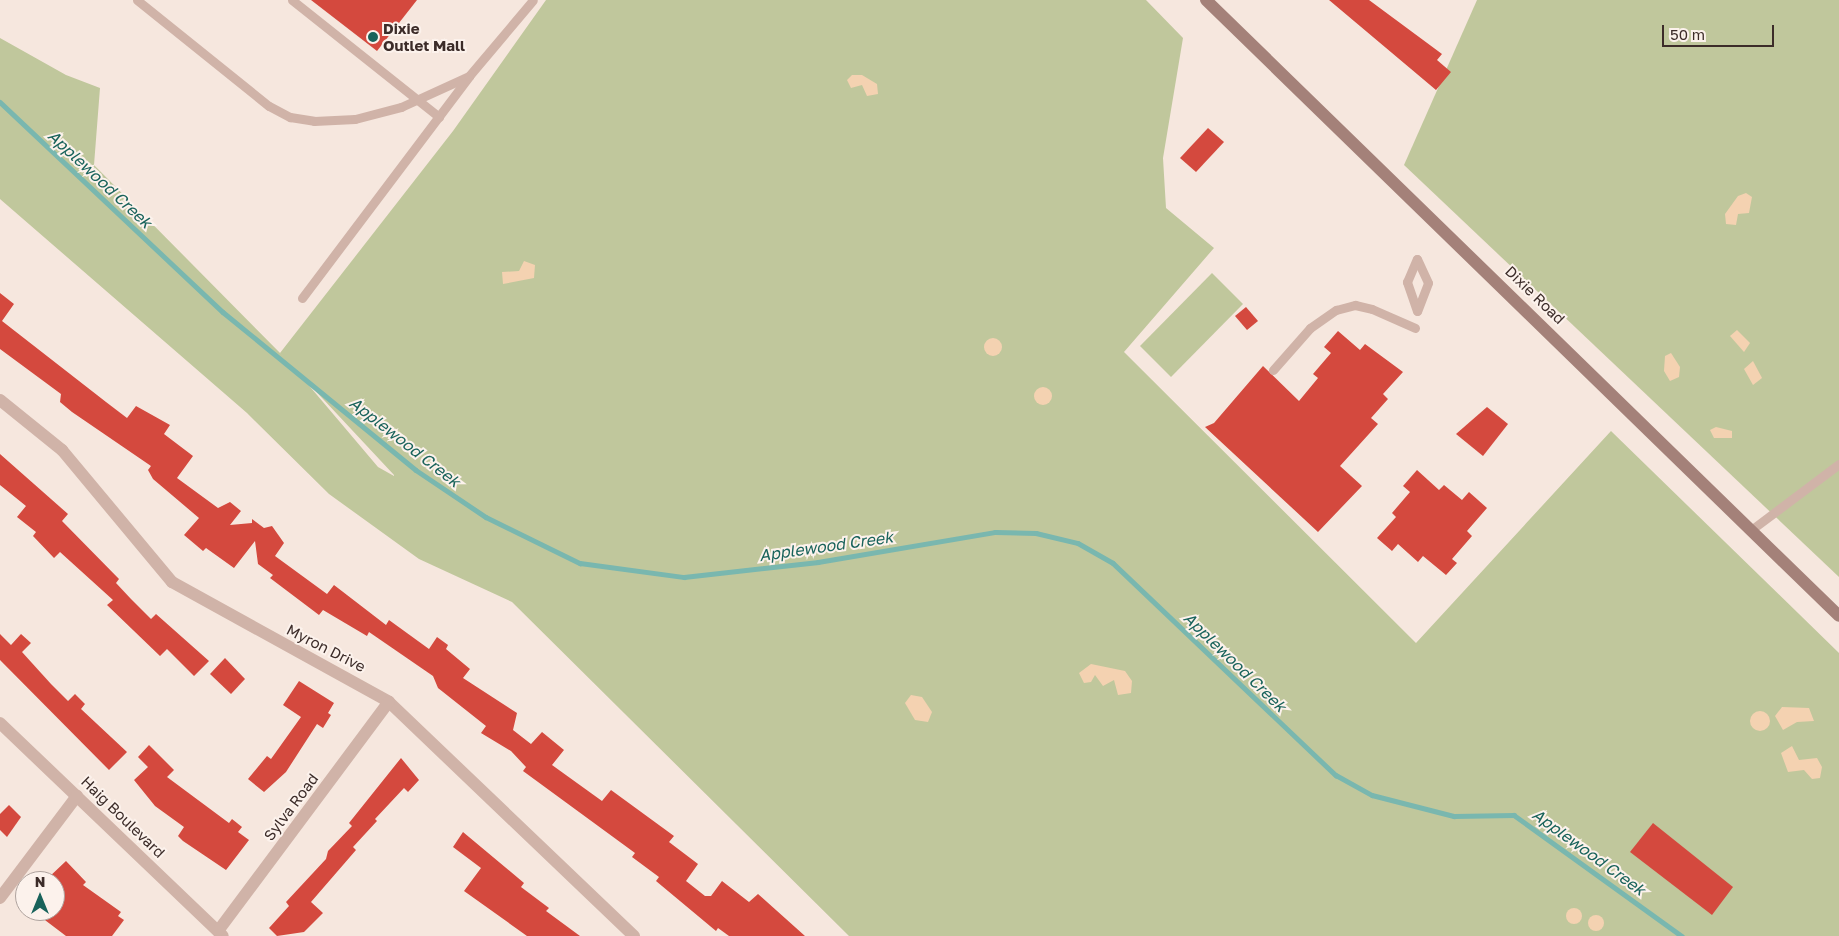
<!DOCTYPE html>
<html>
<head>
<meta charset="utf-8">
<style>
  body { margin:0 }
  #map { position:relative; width:1839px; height:936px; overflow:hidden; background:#f6e7de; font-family:"Golos Text",sans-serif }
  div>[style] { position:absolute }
  .green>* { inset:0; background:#c0c79c }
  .sand>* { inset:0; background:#f4d2b1 }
  .round { border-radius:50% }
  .stream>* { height:4.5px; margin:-2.25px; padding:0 2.25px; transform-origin:2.25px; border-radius:2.25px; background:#79b7af }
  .building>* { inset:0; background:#d4493e }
  .service>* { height:9px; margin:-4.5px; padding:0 4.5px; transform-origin:4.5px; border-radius:4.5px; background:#d0b3a8 }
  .minor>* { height:12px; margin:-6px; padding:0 6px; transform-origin:6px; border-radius:6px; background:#d0b3a8 }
  .secondary>* { height:12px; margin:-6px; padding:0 6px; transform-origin:6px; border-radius:6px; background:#a48179 }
  .dots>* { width:14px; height:14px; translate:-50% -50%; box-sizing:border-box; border:2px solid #fcf2ec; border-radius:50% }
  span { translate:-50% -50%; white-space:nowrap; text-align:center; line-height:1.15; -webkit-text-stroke:4px #fcf2ec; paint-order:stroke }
  .poi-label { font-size:15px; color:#3c2c29; font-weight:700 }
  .left { translate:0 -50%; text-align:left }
  .street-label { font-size:15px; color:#3c2c29 }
  .water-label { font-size:16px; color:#19635b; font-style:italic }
  .north { position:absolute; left:15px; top:871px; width:50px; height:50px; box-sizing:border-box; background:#fcf2ec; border:1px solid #afa39e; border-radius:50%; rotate:0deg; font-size:14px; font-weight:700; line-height:20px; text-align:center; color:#3c2c29 }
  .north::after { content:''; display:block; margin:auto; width:18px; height:22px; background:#19635b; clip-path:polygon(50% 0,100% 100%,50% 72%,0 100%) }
  .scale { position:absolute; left:1662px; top:25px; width:112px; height:22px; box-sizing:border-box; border:2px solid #3c2c29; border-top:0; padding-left:6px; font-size:15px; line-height:18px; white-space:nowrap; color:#3c2c29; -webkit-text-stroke:4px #fcf2ec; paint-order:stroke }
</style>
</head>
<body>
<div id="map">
  <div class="green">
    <div style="clip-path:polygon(evenodd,546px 0,1146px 0,1183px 38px,1163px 158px,1166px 208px,1214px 248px,1124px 352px,1416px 643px,1611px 431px,1839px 653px,1839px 936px,849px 936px,512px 602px,419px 559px,329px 494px,247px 413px,0 199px,0 38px,66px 75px,100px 88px,94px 165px,284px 357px,280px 353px,453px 131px,546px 0,295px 369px,394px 475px,394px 476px,378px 467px,295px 369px)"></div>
    <div style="clip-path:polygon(1477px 0,1839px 0,1839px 577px,1404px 165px)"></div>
    <div style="clip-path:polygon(1212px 273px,1243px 304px,1171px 377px,1140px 346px)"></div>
  </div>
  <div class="sand">
    <div style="clip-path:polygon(852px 75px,862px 75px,877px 84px,878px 94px,867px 96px,862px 85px,851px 88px,847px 80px)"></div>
    <div style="clip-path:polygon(1746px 193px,1752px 197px,1749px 213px,1738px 214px,1736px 225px,1726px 224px,1725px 214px,1738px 196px)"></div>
    <div style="clip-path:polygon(524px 261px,535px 265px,534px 278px,503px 284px,502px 272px,519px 271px)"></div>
    <div style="clip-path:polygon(1737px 330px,1750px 343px,1744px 352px,1730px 336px)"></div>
    <div class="round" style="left:984px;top:338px;width:18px;height:18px"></div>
    <div style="clip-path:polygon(1671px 353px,1680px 367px,1679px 377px,1670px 381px,1664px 371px,1665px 356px)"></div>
    <div style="clip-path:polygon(1753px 361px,1762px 378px,1753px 385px,1744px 369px)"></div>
    <div class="round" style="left:1034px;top:387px;width:18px;height:18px"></div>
    <div style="clip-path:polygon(1716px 427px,1732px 431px,1732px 438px,1714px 438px,1710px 430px)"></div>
    <div style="clip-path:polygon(1091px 664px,1125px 671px,1132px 681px,1131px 693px,1118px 695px,1114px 680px,1103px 686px,1095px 675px,1091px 682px,1084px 683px,1079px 673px)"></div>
    <div style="clip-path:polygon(911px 695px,922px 697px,932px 712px,928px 722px,915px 720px,905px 703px)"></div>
    <div style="clip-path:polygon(1782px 707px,1809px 708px,1814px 721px,1797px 722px,1783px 730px,1775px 716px)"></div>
    <div class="round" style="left:1750px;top:711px;width:20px;height:20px"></div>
    <div style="clip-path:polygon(1792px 746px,1799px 760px,1817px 758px,1822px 767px,1820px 778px,1812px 779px,1804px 770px,1788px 772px,1781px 753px)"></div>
    <div class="round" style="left:1566px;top:908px;width:16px;height:16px"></div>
    <div class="round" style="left:1588px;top:915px;width:16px;height:16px"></div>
  </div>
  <div class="stream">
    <div style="left:0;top:102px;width:306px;rotate:43.3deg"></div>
    <div style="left:223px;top:312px;width:249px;rotate:39.3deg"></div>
    <div style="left:416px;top:470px;width:84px;rotate:33.9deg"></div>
    <div style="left:486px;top:517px;width:105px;rotate:26.1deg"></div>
    <div style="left:580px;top:563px;width:105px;rotate:7.7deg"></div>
    <div style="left:684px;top:577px;width:135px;rotate:-6.4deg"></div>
    <div style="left:818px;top:562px;width:180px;rotate:-9.6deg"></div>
    <div style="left:995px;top:532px;width:41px;rotate:1.4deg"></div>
    <div style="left:1036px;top:533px;width:43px;rotate:13.4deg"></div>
    <div style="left:1078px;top:543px;width:40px;rotate:29.7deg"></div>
    <div style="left:1113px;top:563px;width:308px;rotate:43.6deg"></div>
    <div style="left:1336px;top:775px;width:41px;rotate:29.1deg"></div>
    <div style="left:1372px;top:795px;width:85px;rotate:14.4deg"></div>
    <div style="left:1454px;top:816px;width:60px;rotate:-1deg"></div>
    <div style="left:1514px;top:815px;width:207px;rotate:35.8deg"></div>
  </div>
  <div class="building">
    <div style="clip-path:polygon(311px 0,417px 0,377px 51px)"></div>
    <div style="clip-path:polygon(1329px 0,1369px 0,1442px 54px,1437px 60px,1451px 72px,1436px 90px)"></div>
    <div style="clip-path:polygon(1208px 128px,1224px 142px,1196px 172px,1180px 158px)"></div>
    <div style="clip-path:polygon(0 293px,14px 304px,2px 321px,106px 402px,127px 418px,136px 406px,170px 425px,164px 434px,193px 456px,177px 478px,218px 508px,230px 502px,241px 511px,230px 525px,252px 523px,252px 519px,264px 528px,272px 526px,284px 543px,275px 556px,327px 594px,334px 585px,386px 625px,389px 620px,429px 649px,437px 637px,448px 645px,446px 649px,470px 669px,463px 678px,517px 713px,513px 730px,531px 744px,542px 732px,564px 750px,552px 765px,602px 801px,611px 790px,674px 836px,669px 842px,698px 864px,686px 881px,705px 896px,711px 896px,722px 881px,749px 902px,758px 894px,805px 936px,729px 936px,718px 928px,716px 931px,656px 881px,659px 877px,632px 857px,635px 853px,523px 771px,526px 767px,511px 751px,481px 733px,486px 726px,438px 688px,433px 676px,369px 632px,367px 636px,323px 610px,319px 615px,270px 578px,273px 575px,258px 564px,255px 541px,234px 568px,206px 548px,203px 551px,184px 535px,199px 518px,153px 479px,148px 470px,151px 466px,72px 412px,60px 402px,61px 394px,0 349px)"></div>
    <div style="clip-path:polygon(1246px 307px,1258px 321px,1247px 330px,1235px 316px)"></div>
    <div style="clip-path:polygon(1338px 331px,1360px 350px,1365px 344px,1403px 372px,1383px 394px,1388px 399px,1371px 418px,1378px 424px,1340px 466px,1362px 486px,1318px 532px,1205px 427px,1214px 423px,1263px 366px,1299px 401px,1318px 378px,1313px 374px,1331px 353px,1324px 347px)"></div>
    <div style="clip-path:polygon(1487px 407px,1508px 424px,1483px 456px,1456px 434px)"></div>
    <div style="clip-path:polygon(0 454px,68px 514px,62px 521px,119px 579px,116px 583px,131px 599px,151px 619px,156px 614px,209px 661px,194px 676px,167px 649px,160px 656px,107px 605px,113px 600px,60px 552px,54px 558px,33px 536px,36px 532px,17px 517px,26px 506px,0 485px)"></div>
    <div style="clip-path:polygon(1417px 470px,1439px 490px,1444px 485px,1462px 500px,1469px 492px,1487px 508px,1467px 531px,1472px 536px,1452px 559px,1457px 563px,1446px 575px,1423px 556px,1418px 562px,1398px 544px,1392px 551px,1377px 538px,1396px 517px,1392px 513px,1410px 492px,1403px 486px)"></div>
    <div style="clip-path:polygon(0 634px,11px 645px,21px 634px,31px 643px,22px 652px,51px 684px,68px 701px,75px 694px,85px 704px,81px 709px,127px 752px,109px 770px,0 660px)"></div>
    <div style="clip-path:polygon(225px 658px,245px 679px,231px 694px,210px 674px)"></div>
    <div style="clip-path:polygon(299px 681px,334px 703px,328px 713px,331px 715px,323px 728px,317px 724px,286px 772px,264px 792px,248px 779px,267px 756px,271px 759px,301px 717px,283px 705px)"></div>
    <div style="clip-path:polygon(149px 745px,174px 770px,167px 777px,229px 823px,232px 819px,242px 827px,238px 832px,249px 840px,226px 870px,183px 841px,178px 836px,184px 827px,155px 806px,134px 780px,148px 767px,138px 757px)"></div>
    <div style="clip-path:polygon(401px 758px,419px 780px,408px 792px,404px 788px,375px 819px,377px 821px,353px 847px,356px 850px,311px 902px,323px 913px,304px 932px,277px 936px,269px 928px,289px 906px,286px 902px,326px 859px,328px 851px,352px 826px,349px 823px)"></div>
    <div style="clip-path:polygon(9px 805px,21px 817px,7px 837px,0 830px,0 814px)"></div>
    <div style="clip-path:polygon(1653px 823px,1733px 887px,1712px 915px,1630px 852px)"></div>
    <div style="clip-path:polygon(463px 832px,524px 883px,521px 887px,549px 908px,546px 911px,580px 936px,527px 936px,464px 891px,481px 868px,453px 847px)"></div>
    <div style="clip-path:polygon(66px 861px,86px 882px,83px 885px,121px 912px,118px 916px,124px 920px,112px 936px,66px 936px,33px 911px,55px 911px,55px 881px,47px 879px)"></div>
  </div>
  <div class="service">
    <div style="left:137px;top:0;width:169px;rotate:38.8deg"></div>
    <div style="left:269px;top:106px;width:24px;rotate:28deg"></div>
    <div style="left:290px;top:117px;width:24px;rotate:9deg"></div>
    <div style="left:314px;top:121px;width:41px;rotate:-2.8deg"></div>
    <div style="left:355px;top:119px;width:48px;rotate:-14.6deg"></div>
    <div style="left:401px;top:107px;width:75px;rotate:-24.5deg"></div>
    <div style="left:292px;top:0;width:188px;rotate:38.5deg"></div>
    <div style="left:1417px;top:259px;width:26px;rotate:65deg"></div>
    <div style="left:1428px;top:283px;width:30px;rotate:111deg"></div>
    <div style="left:1417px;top:311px;width:31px;rotate:-109deg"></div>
    <div style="left:1407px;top:282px;width:25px;rotate:-67deg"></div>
    <div style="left:302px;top:298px;width:278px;rotate:-53deg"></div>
    <div style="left:469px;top:76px;width:99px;rotate:-49.9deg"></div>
    <div style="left:1273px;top:370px;width:56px;rotate:-48.6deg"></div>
    <div style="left:1310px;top:328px;width:32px;rotate:-35deg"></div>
    <div style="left:1336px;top:310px;width:20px;rotate:-15deg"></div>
    <div style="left:1355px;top:305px;width:17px;rotate:13deg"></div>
    <div style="left:1372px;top:309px;width:47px;rotate:23.8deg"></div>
    <div style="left:1751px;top:530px;width:110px;rotate:-36.9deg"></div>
  </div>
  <div class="minor">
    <div style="left:0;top:400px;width:80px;rotate:38.9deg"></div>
    <div style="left:62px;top:450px;width:172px;rotate:50.2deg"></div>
    <div style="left:172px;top:582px;width:248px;rotate:28.9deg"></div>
    <div style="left:389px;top:702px;width:339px;rotate:43.7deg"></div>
    <div style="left:0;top:723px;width:308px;rotate:43.7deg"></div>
    <div style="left:0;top:898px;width:128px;rotate:-53deg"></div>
    <div style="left:218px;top:931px;width:286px;rotate:-53.3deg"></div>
  </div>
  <div class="secondary">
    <div style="left:1206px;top:0;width:883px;rotate:44.22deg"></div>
  </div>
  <div class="dots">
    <div style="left:373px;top:37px;background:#19635b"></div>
  </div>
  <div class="poi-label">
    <span class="left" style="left:383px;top:37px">Dixie<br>Outlet Mall</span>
  </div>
  <div class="street-label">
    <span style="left:1535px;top:295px;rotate:44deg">Dixie Road</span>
    <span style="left:326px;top:648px;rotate:27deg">Myron Drive</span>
    <span style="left:291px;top:807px;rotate:-53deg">Sylva Road</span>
    <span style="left:123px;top:817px;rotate:44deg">Haig Boulevard</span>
  </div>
  <div class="water-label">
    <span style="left:100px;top:179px;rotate:43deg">Applewood Creek</span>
    <span style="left:405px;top:442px;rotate:38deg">Applewood Creek</span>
    <span style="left:826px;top:546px;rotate:-8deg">Applewood Creek</span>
    <span style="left:1235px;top:662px;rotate:44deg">Applewood Creek</span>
    <span style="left:1589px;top:852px;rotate:36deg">Applewood Creek</span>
  </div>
  <div class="north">N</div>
  <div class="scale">50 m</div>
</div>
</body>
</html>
